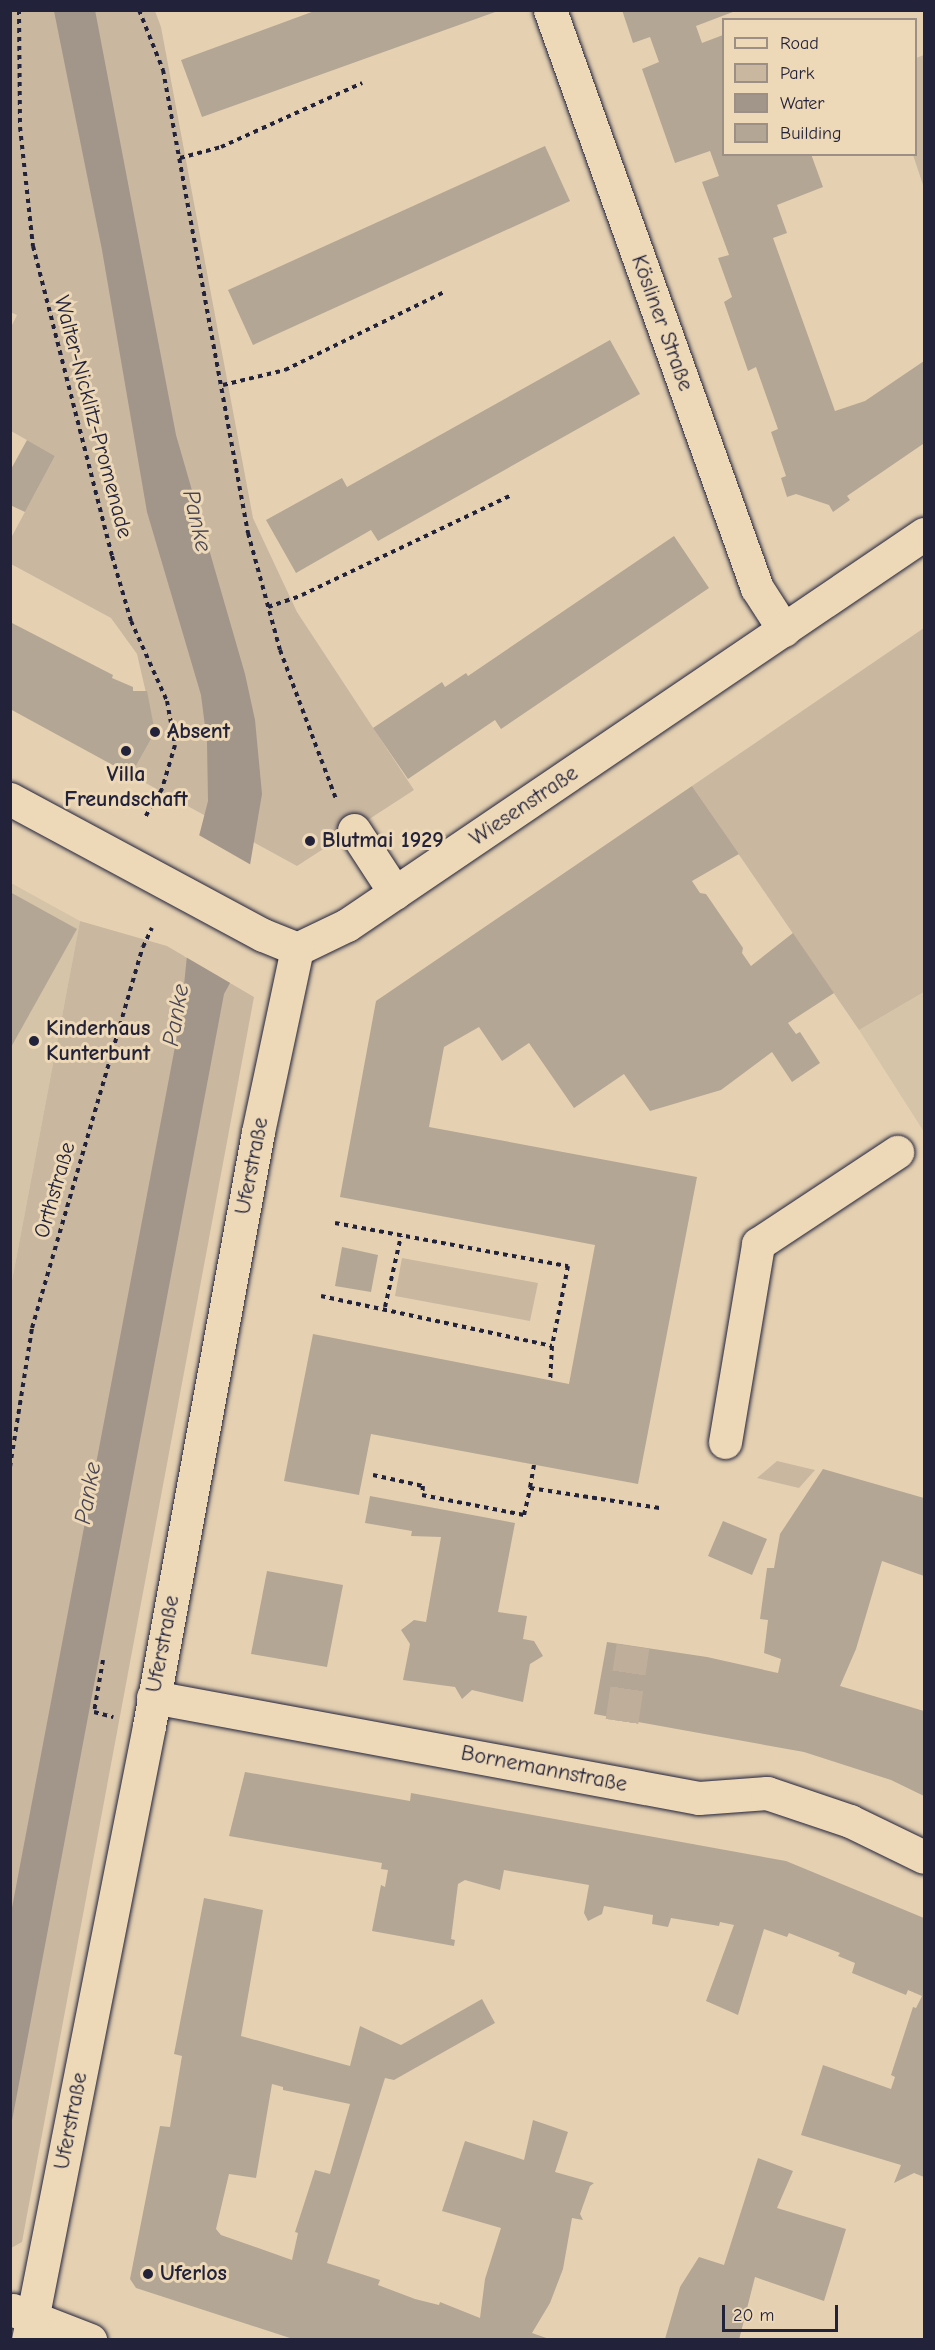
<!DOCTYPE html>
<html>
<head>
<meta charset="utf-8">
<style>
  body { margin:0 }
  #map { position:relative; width:935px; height:2350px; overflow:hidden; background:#e5d1b2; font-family:"Comic Neue",sans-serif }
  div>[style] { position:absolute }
  .built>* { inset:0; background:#d6c4a9 }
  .green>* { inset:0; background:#c9b7a0 }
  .water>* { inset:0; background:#a2958a }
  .pier>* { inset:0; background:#e5d1b2 }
  .building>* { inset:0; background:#b4a694 }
  .minor-tunnel>* { height:33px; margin-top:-16.5px; transform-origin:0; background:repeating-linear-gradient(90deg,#beae9a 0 33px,transparent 0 49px) }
  .path>* { height:4px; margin-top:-2px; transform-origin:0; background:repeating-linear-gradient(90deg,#22223b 0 4.5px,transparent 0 9px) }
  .roads { filter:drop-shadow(0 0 2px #22223b) drop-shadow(0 0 2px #22223b) }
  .minor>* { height:33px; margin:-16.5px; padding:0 16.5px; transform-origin:16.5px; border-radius:16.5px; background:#edd8b7 }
  .dots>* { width:16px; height:16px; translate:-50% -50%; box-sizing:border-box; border:3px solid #edd8b7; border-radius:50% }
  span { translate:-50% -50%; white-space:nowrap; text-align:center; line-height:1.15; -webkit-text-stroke:6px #edd8b7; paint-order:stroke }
  .street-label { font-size:22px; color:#22223b }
  .poi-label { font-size:22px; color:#22223b; font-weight:700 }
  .left { translate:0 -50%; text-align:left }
  .water-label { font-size:24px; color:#484453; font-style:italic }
  .frame { position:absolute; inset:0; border:12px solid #22223b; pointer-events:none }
  .legend { position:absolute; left:722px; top:18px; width:195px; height:138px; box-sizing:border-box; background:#edd8b7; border:2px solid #9c8f85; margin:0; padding:8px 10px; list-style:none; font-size:18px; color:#22223b }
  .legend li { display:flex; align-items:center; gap:12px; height:30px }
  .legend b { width:30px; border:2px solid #9c8f85 }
  .scale { position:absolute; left:722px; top:2305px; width:116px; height:27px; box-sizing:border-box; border:3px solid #22223b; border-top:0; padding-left:8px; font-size:18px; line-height:21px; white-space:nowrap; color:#22223b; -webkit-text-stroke:4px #edd8b7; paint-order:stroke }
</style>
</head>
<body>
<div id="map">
  <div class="built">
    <div style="clip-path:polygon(11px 883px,80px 921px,11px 1286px)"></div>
    <div style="clip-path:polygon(924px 992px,924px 1132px,859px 1030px)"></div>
  </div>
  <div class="green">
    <div style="clip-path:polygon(11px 11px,155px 11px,161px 27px,253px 518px,297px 612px,414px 790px,297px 866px,131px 775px,155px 732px,137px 654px,111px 618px,11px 564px,11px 538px,55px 456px,11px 431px,11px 327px,17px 315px,10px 312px)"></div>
    <div style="clip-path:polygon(924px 55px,924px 188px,913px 155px,916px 58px)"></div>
    <div style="clip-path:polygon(924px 628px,924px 992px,859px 1030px,692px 786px)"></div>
    <div style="clip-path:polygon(80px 921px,167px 946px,254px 997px,22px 2242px,11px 2248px,11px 1286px)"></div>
    <div style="clip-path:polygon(402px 1258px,538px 1283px,530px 1321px,395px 1296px)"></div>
    <div style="clip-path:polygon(777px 1461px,815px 1470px,799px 1488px,757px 1478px)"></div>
  </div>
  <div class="water">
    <div style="clip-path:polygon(95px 10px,176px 435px,245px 674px,255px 720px,262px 794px,230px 983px,224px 994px,11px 2126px,11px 1913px,181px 1015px,199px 836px,208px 801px,207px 742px,201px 695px,147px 512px,102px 250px,54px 11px)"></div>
  </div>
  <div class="pier">
    <div style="clip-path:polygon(197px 834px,253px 866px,232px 984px,184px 956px)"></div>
  </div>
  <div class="building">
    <div style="clip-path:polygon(317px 10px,497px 10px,498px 11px,202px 117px,181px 60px)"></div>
    <div style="clip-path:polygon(622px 10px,738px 10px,696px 26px,702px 43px,723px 35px,723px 154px,811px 154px,823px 187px,777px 205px,787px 233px,773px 238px,835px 411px,865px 401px,924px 361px,923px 444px,847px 496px,850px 500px,833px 512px,829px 505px,796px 494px,787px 497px,781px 478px,786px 476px,771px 432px,778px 429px,756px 367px,748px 371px,724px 302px,732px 297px,718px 258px,729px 255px,702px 182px,719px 176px,710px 151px,675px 163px,642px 69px,659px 62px,650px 37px,633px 43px)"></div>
    <div style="clip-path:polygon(545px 146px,570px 201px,253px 345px,228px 290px)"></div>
    <div style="clip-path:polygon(610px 340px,640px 394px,378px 541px,371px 530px,296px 573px,266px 520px,342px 478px,347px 487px)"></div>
    <div style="clip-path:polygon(27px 440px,55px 456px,25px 512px,10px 505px,10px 471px)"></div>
    <div style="clip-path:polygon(674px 536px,709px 588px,501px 729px,495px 720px,408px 779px,373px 728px,442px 682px,445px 687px,466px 673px,468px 676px)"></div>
    <div style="clip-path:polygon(10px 622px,113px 675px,112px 678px,133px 687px,133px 691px,147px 691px,155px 732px,131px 775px,10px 709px)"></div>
    <div style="clip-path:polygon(692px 786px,739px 854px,692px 881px,700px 893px,706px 894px,743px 948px,742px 953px,751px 966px,793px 933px,834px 993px,788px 1023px,796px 1034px,800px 1032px,820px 1063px,792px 1082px,772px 1052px,721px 1090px,650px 1111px,624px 1074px,574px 1108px,529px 1043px,502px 1061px,479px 1027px,444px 1047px,429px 1127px,697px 1177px,638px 1484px,371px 1434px,359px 1495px,284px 1481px,313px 1334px,569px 1384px,595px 1245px,340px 1197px,376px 1001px)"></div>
    <div style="clip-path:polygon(10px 892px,77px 929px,10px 1049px)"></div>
    <div style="clip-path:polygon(342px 1247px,378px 1255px,371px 1292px,335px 1286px)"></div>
    <div style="clip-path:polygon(823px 1469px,924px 1498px,924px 1576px,882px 1561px,856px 1649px,840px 1686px,924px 1711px,924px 1796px,891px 1780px,804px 1752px,594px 1714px,607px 1642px,707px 1657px,778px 1673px,781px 1659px,764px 1653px,768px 1620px,760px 1619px,767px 1568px,774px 1568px,780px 1534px)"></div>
    <div style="clip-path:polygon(370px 1496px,515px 1523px,498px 1612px,527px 1616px,523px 1639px,534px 1641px,543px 1656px,530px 1664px,523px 1702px,472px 1690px,462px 1699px,455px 1687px,403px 1680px,410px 1644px,401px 1630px,414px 1620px,426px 1622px,441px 1537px,411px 1536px,412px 1531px,365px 1523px)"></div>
    <div style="clip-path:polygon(723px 1521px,767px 1539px,752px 1575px,708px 1556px)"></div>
    <div style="clip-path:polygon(267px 1571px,343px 1585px,327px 1667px,251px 1654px)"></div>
    <div style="clip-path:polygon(245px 1772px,410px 1801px,411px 1793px,786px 1861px,924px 1918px,924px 2177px,914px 2173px,894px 2183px,901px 2165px,801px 2135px,823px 2065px,891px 2089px,895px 2077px,891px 2075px,913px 2007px,916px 2008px,922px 1996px,908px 1990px,906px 1995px,852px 1973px,855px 1963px,838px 1956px,840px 1953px,789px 1933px,787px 1937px,764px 1929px,738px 2015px,706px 2001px,734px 1925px,720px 1922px,719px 1926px,671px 1918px,668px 1927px,652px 1924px,653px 1915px,604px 1906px,602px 1914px,588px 1921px,584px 1913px,589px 1885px,504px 1870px,500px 1890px,465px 1880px,458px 1884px,451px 1939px,455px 1940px,454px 1946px,372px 1931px,381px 1885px,385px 1887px,388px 1870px,381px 1869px,382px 1863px,229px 1836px)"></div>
    <div style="clip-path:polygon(evenodd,204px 1898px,263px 1910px,241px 2036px,350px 2066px,360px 2026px,401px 2045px,482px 1999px,495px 2023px,394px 2080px,385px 2078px,327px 2263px,380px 2280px,378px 2285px,415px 2299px,439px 2305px,440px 2302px,480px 2318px,485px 2279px,501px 2228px,442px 2211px,465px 2141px,524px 2160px,533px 2120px,568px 2132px,555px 2172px,594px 2183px,590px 2186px,580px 2214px,583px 2220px,572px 2218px,563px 2269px,550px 2303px,532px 2333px,552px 2340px,296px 2340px,136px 2288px,130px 2279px,160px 2126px,170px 2127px,182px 2056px,174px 2054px,204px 1898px,272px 2084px,283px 2087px,283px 2090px,350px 2104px,330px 2174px,315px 2170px,295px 2232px,298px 2233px,292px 2260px,221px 2235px,216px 2229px,229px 2174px,256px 2178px,272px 2084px)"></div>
    <div style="clip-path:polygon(758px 2158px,793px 2171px,777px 2208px,846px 2229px,824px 2301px,755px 2277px,739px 2340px,665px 2339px,680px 2287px,699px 2257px,724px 2265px)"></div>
  </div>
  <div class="minor-tunnel">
    <div style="left:622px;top:1721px;width:76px;rotate:-81.7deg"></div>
  </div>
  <div class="path">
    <div style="left:19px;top:10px;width:117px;rotate:89.5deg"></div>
    <div style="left:20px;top:127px;width:120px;rotate:83.8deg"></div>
    <div style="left:33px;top:246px;width:320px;rotate:75.7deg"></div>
    <div style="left:112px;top:556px;width:68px;rotate:73.7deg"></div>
    <div style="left:131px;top:621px;width:88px;rotate:65.8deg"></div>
    <div style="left:167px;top:701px;width:45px;rotate:79.7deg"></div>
    <div style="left:175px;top:745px;width:46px;rotate:106.5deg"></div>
    <div style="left:162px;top:789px;width:33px;rotate:121deg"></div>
    <div style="left:139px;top:10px;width:65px;rotate:68.2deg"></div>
    <div style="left:163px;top:70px;width:471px;rotate:79.6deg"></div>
    <div style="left:248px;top:533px;width:121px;rotate:74.7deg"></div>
    <div style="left:280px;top:650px;width:159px;rotate:69.4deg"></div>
    <div style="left:180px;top:158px;width:42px;rotate:-15deg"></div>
    <div style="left:221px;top:147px;width:155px;rotate:-24.4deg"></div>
    <div style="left:223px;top:385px;width:64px;rotate:-13.6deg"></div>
    <div style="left:285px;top:370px;width:179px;rotate:-26.1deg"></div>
    <div style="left:268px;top:607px;width:36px;rotate:-19deg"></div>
    <div style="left:302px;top:595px;width:233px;rotate:-25.5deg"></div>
    <div style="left:335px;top:1223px;width:237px;rotate:10.5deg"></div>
    <div style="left:568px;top:1266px;width:82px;rotate:101.3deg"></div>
    <div style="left:552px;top:1346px;width:34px;rotate:93deg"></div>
    <div style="left:321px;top:1296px;width:236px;rotate:12.2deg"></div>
    <div style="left:385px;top:1307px;width:73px;rotate:-77.3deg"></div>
    <div style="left:534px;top:1465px;width:23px;rotate:100deg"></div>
    <div style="left:530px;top:1488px;width:131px;rotate:8.8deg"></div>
    <div style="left:10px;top:1467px;width:141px;rotate:-81deg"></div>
    <div style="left:32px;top:1328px;width:397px;rotate:-73.8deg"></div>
    <div style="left:143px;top:947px;width:21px;rotate:-65deg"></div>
    <div style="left:373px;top:1475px;width:51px;rotate:12.4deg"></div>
    <div style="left:423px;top:1486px;width:9px;rotate:96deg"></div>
    <div style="left:422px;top:1495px;width:104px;rotate:11.1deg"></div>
    <div style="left:524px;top:1515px;width:28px;rotate:-77deg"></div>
    <div style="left:103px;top:1660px;width:53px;rotate:99.8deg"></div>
    <div style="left:94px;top:1712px;width:20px;rotate:15deg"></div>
  </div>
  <div class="roads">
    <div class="minor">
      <div style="left:550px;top:10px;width:614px;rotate:70.3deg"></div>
      <div style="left:757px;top:588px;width:50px;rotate:57.3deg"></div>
      <div style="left:10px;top:799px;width:287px;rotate:28.3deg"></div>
      <div style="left:263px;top:935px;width:37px;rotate:22deg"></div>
      <div style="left:297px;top:949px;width:55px;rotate:-25.6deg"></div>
      <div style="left:347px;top:925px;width:697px;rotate:-34.12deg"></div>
      <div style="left:354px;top:830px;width:75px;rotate:56.9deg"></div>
      <div style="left:725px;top:1442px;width:201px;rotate:-80.5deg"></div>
      <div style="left:758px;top:1244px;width:167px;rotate:-33.5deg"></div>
      <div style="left:153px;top:1697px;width:555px;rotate:10.48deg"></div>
      <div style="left:699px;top:1798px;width:68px;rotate:-4.2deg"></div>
      <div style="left:767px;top:1793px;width:88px;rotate:18.6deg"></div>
      <div style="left:850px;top:1821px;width:82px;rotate:25.9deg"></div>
      <div style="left:13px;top:2310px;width:83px;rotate:21.3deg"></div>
      <div style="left:28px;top:2340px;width:626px;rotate:-78.85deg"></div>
      <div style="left:149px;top:1726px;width:604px;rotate:-79.6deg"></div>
      <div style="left:258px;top:1132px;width:187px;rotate:-78deg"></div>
    </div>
  </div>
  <div class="dots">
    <div style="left:155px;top:732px;background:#22223b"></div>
    <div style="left:126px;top:751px;background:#22223b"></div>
    <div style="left:310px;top:841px;background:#22223b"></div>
    <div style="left:34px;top:1041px;background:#22223b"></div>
    <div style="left:148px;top:2274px;background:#22223b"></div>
  </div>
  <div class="street-label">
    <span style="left:662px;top:323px;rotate:70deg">Kösliner Straße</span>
    <span style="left:93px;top:417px;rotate:75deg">Walter-Nicklitz-Promenade</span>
    <span style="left:524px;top:806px;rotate:-34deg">Wiesenstraße</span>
    <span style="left:252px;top:1166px;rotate:-79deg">Uferstraße</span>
    <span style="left:55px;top:1190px;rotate:-74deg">Orthstraße</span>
    <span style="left:163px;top:1644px;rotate:-79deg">Uferstraße</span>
    <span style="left:544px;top:1769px;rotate:11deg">Bornemannstraße</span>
    <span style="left:71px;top:2121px;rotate:-79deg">Uferstraße</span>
  </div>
  <div class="poi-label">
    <span class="left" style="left:167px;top:732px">Absent</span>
    <span style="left:126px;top:787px">Villa<br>Freundschaft</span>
    <span class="left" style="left:322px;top:841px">Blutmai 1929</span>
    <span class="left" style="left:46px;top:1041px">Kinderhaus<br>Kunterbunt</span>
    <span class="left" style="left:160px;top:2274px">Uferlos</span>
  </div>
  <div class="water-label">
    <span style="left:197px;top:521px;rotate:77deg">Panke</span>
    <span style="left:176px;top:1015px;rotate:-80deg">Panke</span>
    <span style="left:88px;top:1493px;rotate:-80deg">Panke</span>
  </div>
  <div class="frame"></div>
  <ul class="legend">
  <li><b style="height:8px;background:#edd8b7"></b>Road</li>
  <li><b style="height:16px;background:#c9b7a0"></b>Park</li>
  <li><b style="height:16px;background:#a2958a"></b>Water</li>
  <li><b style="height:16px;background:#b4a694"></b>Building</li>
  </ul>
  <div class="scale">20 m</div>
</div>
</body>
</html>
